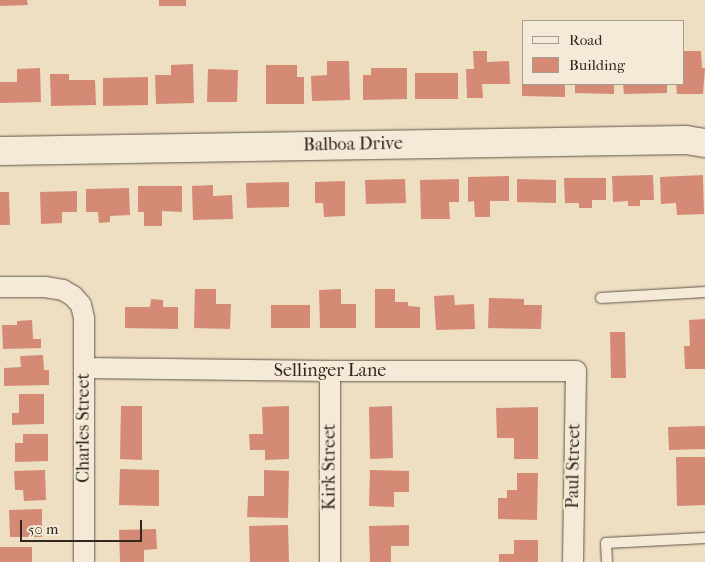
<!DOCTYPE html>
<html>
<head>
<meta charset="utf-8">
<style>
  body { margin:0 }
  #map { position:relative; width:705px; height:562px; overflow:hidden; background:#eedec2; font-family:"IM FELL French Canon",serif }
  div>[style] { position:absolute }
  .building>* { inset:0; background:#d58a76 }
  .roads { filter:drop-shadow(0 0 1px #605648) drop-shadow(0 0 1px #605648) }
  .lane>* { height:10px; margin:-5px; padding:0 5px; transform-origin:5px; border-radius:5px; background:#f4ead7 }
  .street>* { height:20px; margin:-10px; padding:0 10px; transform-origin:10px; border-radius:10px; background:#f4ead7 }
  .secondary>* { height:28px; margin:-14px; padding:0 14px; transform-origin:14px; border-radius:14px; background:#f4ead7 }
  span { translate:-50% -50%; white-space:nowrap; text-align:center; line-height:1.15; -webkit-text-stroke:4px #f4ead7; paint-order:stroke }
  .street-label { font-size:18px; color:#312920 }
  .legend { position:absolute; left:522px; top:20px; width:162px; height:65px; box-sizing:border-box; background:#f4ead7; border:1px solid #a69d8e; margin:0; padding:6px 9px; list-style:none; font-size:15px; color:#312920 }
  .legend li { display:flex; align-items:center; gap:10px; height:25px }
  .legend b { width:25px; border:1px solid #a69d8e }
  .scale { position:absolute; left:20px; top:520px; width:122px; height:22px; box-sizing:border-box; border:2px solid #312920; border-top:0; padding-left:6px; font-size:15px; line-height:18px; white-space:nowrap; color:#312920; -webkit-text-stroke:4px #f4ead7; paint-order:stroke }
</style>
</head>
<body>
<div id="map">
  <div class="building">
    <div style="clip-path:polygon(0 0,27px 0,28px 5px,0 6px)"></div>
    <div style="clip-path:polygon(159px 0,186px 0,186px 6px,159px 6px)"></div>
    <div style="clip-path:polygon(473px 51px,487px 51px,487px 62px,509px 61px,510px 84px,482px 84px,483px 98px,467px 98px,466px 69px,474px 69px)"></div>
    <div style="clip-path:polygon(684px 51px,701px 51px,702px 68px,705px 68px,703px 94px,677px 94px,676px 84px,684px 84px)"></div>
    <div style="clip-path:polygon(327px 61px,349px 61px,350px 100px,312px 101px,311px 76px,327px 75px)"></div>
    <div style="clip-path:polygon(193px 64px,194px 103px,156px 104px,155px 75px,171px 75px,171px 65px)"></div>
    <div style="clip-path:polygon(266px 65px,297px 65px,297px 77px,304px 77px,304px 104px,266px 104px)"></div>
    <div style="clip-path:polygon(40px 68px,41px 102px,0 103px,0 82px,17px 82px,17px 69px)"></div>
    <div style="clip-path:polygon(371px 68px,407px 68px,407px 99px,363px 100px,363px 75px,371px 75px)"></div>
    <div style="clip-path:polygon(208px 69px,238px 70px,237px 102px,207px 102px)"></div>
    <div style="clip-path:polygon(415px 73px,458px 73px,458px 99px,415px 99px)"></div>
    <div style="clip-path:polygon(50px 74px,69px 74px,69px 80px,95px 80px,96px 105px,51px 106px)"></div>
    <div style="clip-path:polygon(148px 77px,148px 105px,103px 106px,103px 78px)"></div>
    <div style="clip-path:polygon(522px 84px,565px 84px,565px 97px,522px 96px)"></div>
    <div style="clip-path:polygon(575px 84px,614px 84px,614px 94px,575px 93px)"></div>
    <div style="clip-path:polygon(623px 84px,667px 84px,667px 93px,624px 94px)"></div>
    <div style="clip-path:polygon(653px 175px,654px 200px,640px 200px,640px 206px,628px 206px,628px 201px,613px 202px,612px 176px)"></div>
    <div style="clip-path:polygon(703px 175px,704px 214px,677px 215px,676px 203px,661px 204px,660px 177px)"></div>
    <div style="clip-path:polygon(509px 176px,509px 201px,490px 201px,490px 217px,475px 217px,474px 201px,468px 202px,468px 177px)"></div>
    <div style="clip-path:polygon(564px 178px,606px 178px,606px 200px,592px 200px,592px 208px,579px 208px,579px 203px,565px 203px)"></div>
    <div style="clip-path:polygon(405px 179px,406px 203px,366px 204px,365px 180px)"></div>
    <div style="clip-path:polygon(459px 179px,459px 202px,449px 202px,450px 219px,421px 219px,420px 180px)"></div>
    <div style="clip-path:polygon(517px 179px,556px 180px,556px 203px,517px 202px)"></div>
    <div style="clip-path:polygon(345px 181px,345px 216px,324px 217px,323px 203px,315px 203px,315px 182px)"></div>
    <div style="clip-path:polygon(289px 182px,289px 207px,247px 208px,246px 183px)"></div>
    <div style="clip-path:polygon(213px 185px,213px 196px,232px 195px,233px 219px,193px 220px,192px 186px)"></div>
    <div style="clip-path:polygon(138px 186px,182px 186px,182px 212px,162px 211px,162px 226px,144px 226px,144px 212px,138px 212px)"></div>
    <div style="clip-path:polygon(129px 188px,130px 215px,110px 216px,110px 222px,99px 223px,98px 212px,86px 212px,86px 189px)"></div>
    <div style="clip-path:polygon(77px 191px,77px 212px,62px 212px,62px 223px,41px 224px,40px 192px)"></div>
    <div style="clip-path:polygon(0 192px,9px 192px,10px 225px,0 225px)"></div>
    <div style="clip-path:polygon(195px 289px,216px 289px,216px 304px,231px 304px,230px 329px,194px 328px)"></div>
    <div style="clip-path:polygon(341px 289px,341px 304px,356px 304px,356px 328px,320px 328px,319px 290px)"></div>
    <div style="clip-path:polygon(375px 289px,395px 289px,395px 302px,408px 302px,408px 306px,420px 307px,420px 328px,375px 328px)"></div>
    <div style="clip-path:polygon(454px 295px,455px 305px,474px 304px,475px 329px,436px 330px,434px 296px)"></div>
    <div style="clip-path:polygon(489px 298px,524px 299px,524px 305px,542px 305px,541px 329px,488px 328px)"></div>
    <div style="clip-path:polygon(151px 299px,163px 300px,163px 307px,178px 307px,178px 329px,125px 328px,125px 307px,150px 307px)"></div>
    <div style="clip-path:polygon(271px 305px,310px 305px,310px 328px,271px 328px)"></div>
    <div style="clip-path:polygon(705px 319px,705px 369px,685px 369px,684px 346px,690px 346px,689px 320px)"></div>
    <div style="clip-path:polygon(32px 320px,33px 339px,41px 339px,41px 348px,3px 349px,2px 325px,17px 325px,17px 321px)"></div>
    <div style="clip-path:polygon(610px 332px,625px 332px,626px 378px,611px 378px)"></div>
    <div style="clip-path:polygon(43px 355px,44px 370px,49px 370px,49px 385px,4px 386px,4px 368px,21px 367px,20px 356px)"></div>
    <div style="clip-path:polygon(19px 394px,44px 394px,44px 424px,12px 425px,12px 413px,19px 413px)"></div>
    <div style="clip-path:polygon(121px 406px,142px 406px,142px 460px,120px 459px)"></div>
    <div style="clip-path:polygon(289px 406px,289px 459px,265px 460px,265px 450px,250px 450px,249px 434px,263px 434px,262px 407px)"></div>
    <div style="clip-path:polygon(392px 406px,393px 458px,370px 459px,369px 407px)"></div>
    <div style="clip-path:polygon(538px 407px,538px 459px,514px 459px,514px 438px,497px 438px,496px 408px)"></div>
    <div style="clip-path:polygon(705px 426px,705px 449px,669px 450px,668px 427px)"></div>
    <div style="clip-path:polygon(23px 434px,48px 434px,48px 461px,15px 462px,15px 443px,23px 443px)"></div>
    <div style="clip-path:polygon(676px 457px,705px 457px,705px 505px,677px 506px)"></div>
    <div style="clip-path:polygon(120px 469px,159px 470px,159px 506px,119px 505px)"></div>
    <div style="clip-path:polygon(45px 470px,46px 500px,24px 501px,23px 490px,15px 490px,14px 471px)"></div>
    <div style="clip-path:polygon(264px 470px,289px 471px,288px 518px,247px 517px,248px 496px,264px 496px)"></div>
    <div style="clip-path:polygon(370px 470px,409px 471px,409px 492px,394px 492px,394px 507px,369px 506px)"></div>
    <div style="clip-path:polygon(517px 473px,538px 473px,537px 520px,498px 519px,498px 498px,507px 498px,507px 490px,517px 490px)"></div>
    <div style="clip-path:polygon(42px 509px,42px 537px,10px 537px,9px 510px)"></div>
    <div style="clip-path:polygon(288px 525px,289px 562px,250px 562px,249px 526px)"></div>
    <div style="clip-path:polygon(409px 525px,409px 546px,391px 546px,391px 562px,370px 562px,369px 526px)"></div>
    <div style="clip-path:polygon(156px 529px,157px 549px,144px 550px,144px 562px,120px 562px,119px 530px)"></div>
    <div style="clip-path:polygon(514px 540px,538px 540px,538px 562px,499px 562px,499px 554px,514px 554px)"></div>
    <div style="clip-path:polygon(0 547px,32px 547px,32px 562px,0 562px)"></div>
  </div>
  <div class="roads">
    <div class="lane">
      <div style="left:601px;top:298px;width:104px;rotate:-3.3deg"></div>
      <div style="left:607px;top:562px;width:19px;rotate:-93deg"></div>
      <div style="left:606px;top:543px;width:99px;rotate:-2.9deg"></div>
    </div>
    <div class="street">
      <div style="left:0;top:287px;width:45px"></div>
      <div style="left:45px;top:287px;width:18px;rotate:9deg"></div>
      <div style="left:63px;top:290px;width:12px;rotate:31deg"></div>
      <div style="left:73px;top:296px;width:12px;rotate:48deg"></div>
      <div style="left:81px;top:305px;width:13px;rotate:77deg"></div>
      <div style="left:84px;top:318px;width:244px;rotate:90deg"></div>
      <div style="left:84px;top:368px;width:246px;rotate:0.7deg"></div>
      <div style="left:330px;top:371px;width:246px"></div>
      <div style="left:576px;top:371px;width:191px;rotate:90.9deg"></div>
      <div style="left:330px;top:371px;width:191px;rotate:90deg"></div>
    </div>
    <div class="secondary">
      <div style="left:0;top:151px;width:686px;rotate:-0.92deg"></div>
      <div style="left:686px;top:140px;width:19px;rotate:9deg"></div>
    </div>
  </div>
  <div class="street-label">
    <span style="left:353px;top:145px;rotate:-1deg">Balboa Drive</span>
    <span style="left:330px;top:371px">Sellinger Lane</span>
    <span style="left:84px;top:428px;rotate:-90deg">Charles Street</span>
    <span style="left:574px;top:466px;rotate:-89deg">Paul Street</span>
    <span style="left:330px;top:467px;rotate:-90deg">Kirk Street</span>
  </div>
  <ul class="legend">
  <li><b style="height:6px;background:#f4ead7"></b>Road</li>
  <li><b style="height:14px;background:#d58a76"></b>Building</li>
  </ul>
  <div class="scale">50 m</div>
</div>
</body>
</html>
